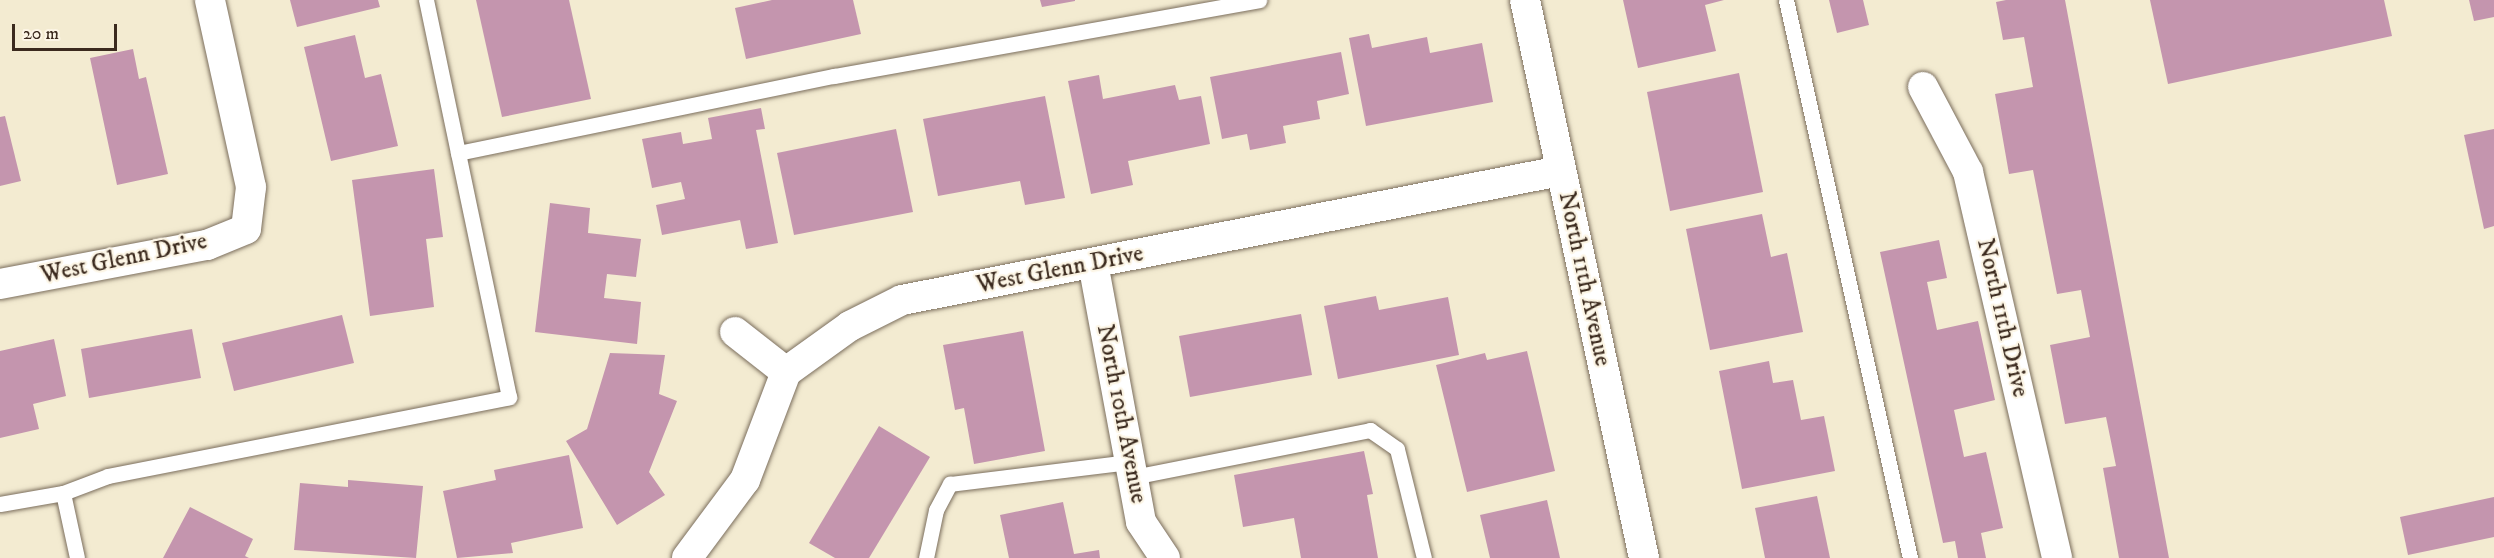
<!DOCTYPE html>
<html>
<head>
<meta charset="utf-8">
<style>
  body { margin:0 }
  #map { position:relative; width:2494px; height:558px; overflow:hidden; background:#f3ebd1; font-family:"IM FELL DW Pica",serif }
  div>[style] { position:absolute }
  .building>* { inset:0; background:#c495ae }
  .roads { filter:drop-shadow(0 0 2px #7b6e5d) drop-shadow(0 0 2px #7b6e5d) }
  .lane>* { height:15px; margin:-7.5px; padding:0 7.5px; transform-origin:7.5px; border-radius:7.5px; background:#fff }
  .street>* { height:30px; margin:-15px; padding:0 15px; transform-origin:15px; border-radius:15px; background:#fff }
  span { translate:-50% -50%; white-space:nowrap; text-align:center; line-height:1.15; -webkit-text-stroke:4.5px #fcf5e5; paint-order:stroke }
  .street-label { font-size:24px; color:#3b2a1e }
  .scale { position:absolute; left:12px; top:24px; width:105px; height:27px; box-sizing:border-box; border:3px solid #3b2a1e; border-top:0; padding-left:8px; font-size:18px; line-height:21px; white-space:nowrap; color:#3b2a1e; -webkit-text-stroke:4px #fcf5e5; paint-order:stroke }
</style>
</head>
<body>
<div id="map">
  <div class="building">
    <div style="clip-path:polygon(290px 0,378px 0,380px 7px,297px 27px)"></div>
    <div style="clip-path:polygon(476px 0,569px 0,591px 99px,502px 117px)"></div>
    <div style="clip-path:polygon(772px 0,853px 0,861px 34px,746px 59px,735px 8px)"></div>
    <div style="clip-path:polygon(1040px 0,1075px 0,1075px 1px,1042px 7px)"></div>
    <div style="clip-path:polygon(1623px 0,1724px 0,1705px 5px,1716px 51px,1638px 68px)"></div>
    <div style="clip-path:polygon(1829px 0,1863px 0,1869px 25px,1837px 33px)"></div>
    <div style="clip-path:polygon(2006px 0,2065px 0,2169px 558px,2119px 558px,2103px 468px,2116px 466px,2106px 417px,2065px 424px,2050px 345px,2090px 337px,2081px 290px,2057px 294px,2033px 170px,2009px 174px,1995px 94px,2033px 87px,2024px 37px,2003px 40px,1996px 2px)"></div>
    <div style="clip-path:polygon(2150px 0,2384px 0,2392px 36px,2168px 84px)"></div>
    <div style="clip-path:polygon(2469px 0,2494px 0,2494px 17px,2474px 21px)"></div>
    <div style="clip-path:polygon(1369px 34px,1372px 48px,1427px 37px,1430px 53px,1482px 43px,1493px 102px,1366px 126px,1349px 38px)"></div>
    <div style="clip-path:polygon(355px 35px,365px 78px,381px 74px,398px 146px,331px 161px,304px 47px)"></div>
    <div style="clip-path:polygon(133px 49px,139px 79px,146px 77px,168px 174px,117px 185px,90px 58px)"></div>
    <div style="clip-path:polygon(1341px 52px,1349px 94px,1317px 101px,1320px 119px,1283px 126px,1286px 143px,1250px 150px,1247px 134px,1222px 139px,1210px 77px)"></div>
    <div style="clip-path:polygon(1739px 73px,1763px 192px,1670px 211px,1647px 92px)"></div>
    <div style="clip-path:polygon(1099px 75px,1103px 99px,1175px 85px,1179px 100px,1201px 96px,1210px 144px,1128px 161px,1133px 185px,1091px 194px,1068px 81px)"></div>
    <div style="clip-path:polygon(1045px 96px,1065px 198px,1025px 205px,1020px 181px,938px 196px,923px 119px)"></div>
    <div style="clip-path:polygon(761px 108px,765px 129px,756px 130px,778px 243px,746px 249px,740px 220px,662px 235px,656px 205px,685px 199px,681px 182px,652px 188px,642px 139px,681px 132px,683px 144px,712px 139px,708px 118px)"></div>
    <div style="clip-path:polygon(5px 116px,21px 181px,0 186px,0 117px)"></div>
    <div style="clip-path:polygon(896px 129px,913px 212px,794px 235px,777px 153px)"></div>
    <div style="clip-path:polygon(2494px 129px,2494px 226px,2484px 229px,2464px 135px)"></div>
    <div style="clip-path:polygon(434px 169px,443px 237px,426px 239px,434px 307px,370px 316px,352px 180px)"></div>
    <div style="clip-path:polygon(550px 203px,590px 208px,588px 233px,641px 239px,636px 277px,607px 274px,604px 298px,641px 302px,637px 344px,535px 332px)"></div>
    <div style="clip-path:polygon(1762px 214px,1771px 257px,1787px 253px,1803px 332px,1710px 350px,1686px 229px)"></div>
    <div style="clip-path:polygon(1939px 240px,1947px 278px,1927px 282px,1937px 330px,1978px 321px,1995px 400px,1954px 410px,1964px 457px,1986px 452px,2003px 528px,1981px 533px,1986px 558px,1958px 558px,1955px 541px,1943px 543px,1880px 252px)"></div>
    <div style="clip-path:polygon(1376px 296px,1379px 310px,1448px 297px,1459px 355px,1338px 379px,1324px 306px)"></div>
    <div style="clip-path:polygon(1301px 314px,1312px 375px,1190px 397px,1179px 336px)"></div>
    <div style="clip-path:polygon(342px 315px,354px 363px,234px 391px,222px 343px)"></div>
    <div style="clip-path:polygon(192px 329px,201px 378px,89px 398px,81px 349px)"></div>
    <div style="clip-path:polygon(1023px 331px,1045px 451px,974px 464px,964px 408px,955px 410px,943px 345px)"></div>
    <div style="clip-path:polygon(54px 339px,66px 396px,33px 404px,39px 429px,0 438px,0 351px)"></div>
    <div style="clip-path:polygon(1527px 351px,1555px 471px,1467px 492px,1436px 365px,1485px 353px,1487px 360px)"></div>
    <div style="clip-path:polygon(610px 353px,665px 355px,659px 394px,677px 401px,649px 472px,665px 495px,617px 525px,566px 441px,587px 429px)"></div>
    <div style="clip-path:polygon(1769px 361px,1773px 383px,1793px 380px,1801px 420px,1824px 416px,1835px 471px,1742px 489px,1719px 371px)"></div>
    <div style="clip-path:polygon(879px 426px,930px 457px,869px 558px,835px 558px,809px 543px)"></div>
    <div style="clip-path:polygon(1364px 451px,1373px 494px,1367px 495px,1378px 558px,1301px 558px,1294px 518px,1243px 527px,1234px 475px)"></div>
    <div style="clip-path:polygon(569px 455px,583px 528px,511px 543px,513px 553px,457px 558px,443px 491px,496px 480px,494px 470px)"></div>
    <div style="clip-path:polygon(348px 480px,423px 486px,416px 558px,294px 550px,300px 483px,348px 487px)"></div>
    <div style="clip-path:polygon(1817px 496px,1830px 558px,1765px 558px,1755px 508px)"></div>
    <div style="clip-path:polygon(2494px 497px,2494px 537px,2408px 555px,2400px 517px)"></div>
    <div style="clip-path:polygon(1547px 500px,1560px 558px,1490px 558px,1480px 515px)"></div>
    <div style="clip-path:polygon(1063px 502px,1074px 554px,1099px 550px,1100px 558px,1009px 558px,1000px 515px)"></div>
    <div style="clip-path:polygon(190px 507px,253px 539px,245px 556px,249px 558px,163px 558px)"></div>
  </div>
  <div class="roads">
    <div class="lane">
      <div style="left:1786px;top:0;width:572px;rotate:77.47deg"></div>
      <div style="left:458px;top:153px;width:384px;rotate:-11.6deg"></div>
      <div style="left:834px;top:76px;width:432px;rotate:-10.1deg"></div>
      <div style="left:1133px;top:477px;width:242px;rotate:-11.2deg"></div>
      <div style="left:1370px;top:430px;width:33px;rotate:35deg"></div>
      <div style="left:1397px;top:449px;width:112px;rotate:76.1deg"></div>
      <div style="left:63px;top:493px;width:48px;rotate:-20.7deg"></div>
      <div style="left:108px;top:476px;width:409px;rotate:-11.1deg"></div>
      <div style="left:509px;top:397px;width:406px;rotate:-101.8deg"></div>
      <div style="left:0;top:504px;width:64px;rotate:-9.9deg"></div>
      <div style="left:63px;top:493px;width:66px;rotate:77.8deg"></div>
      <div style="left:926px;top:558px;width:49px;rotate:-78.2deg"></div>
      <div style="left:936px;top:510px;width:30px;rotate:-62deg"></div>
      <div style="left:950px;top:484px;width:181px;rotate:-7deg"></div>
    </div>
    <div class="street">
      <div style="left:1525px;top:0;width:571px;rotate:77.96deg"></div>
      <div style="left:1923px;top:87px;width:96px;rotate:62.1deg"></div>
      <div style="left:1968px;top:172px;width:396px;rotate:77deg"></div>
      <div style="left:1093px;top:263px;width:263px;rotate:79.5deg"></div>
      <div style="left:1141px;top:522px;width:43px;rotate:56.3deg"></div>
      <div style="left:0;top:284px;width:211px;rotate:-10.7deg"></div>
      <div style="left:207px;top:245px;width:42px;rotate:-22.3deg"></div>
      <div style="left:246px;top:229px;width:42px;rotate:-83.2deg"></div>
      <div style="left:251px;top:187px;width:191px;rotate:-102.4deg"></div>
      <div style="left:735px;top:332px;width:65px;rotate:38.1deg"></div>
      <div style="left:687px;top:558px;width:97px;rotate:-53.4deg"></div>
      <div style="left:745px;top:480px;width:116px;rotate:-69.2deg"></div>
      <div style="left:786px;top:372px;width:79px;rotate:-35.7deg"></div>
      <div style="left:850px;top:326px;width:58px;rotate:-26.6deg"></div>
      <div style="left:902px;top:300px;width:671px;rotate:-11.09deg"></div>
    </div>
  </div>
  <div class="street-label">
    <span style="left:124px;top:259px;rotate:-12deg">West Glenn Drive</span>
    <span style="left:1060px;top:270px;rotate:-11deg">West Glenn Drive</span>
    <span style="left:1584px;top:279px;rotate:78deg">North 11th Avenue</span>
    <span style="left:2002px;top:318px;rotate:77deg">North 11th Drive</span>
    <span style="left:1121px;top:414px;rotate:79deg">North 10th Avenue</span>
  </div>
  <div class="scale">20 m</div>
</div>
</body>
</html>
